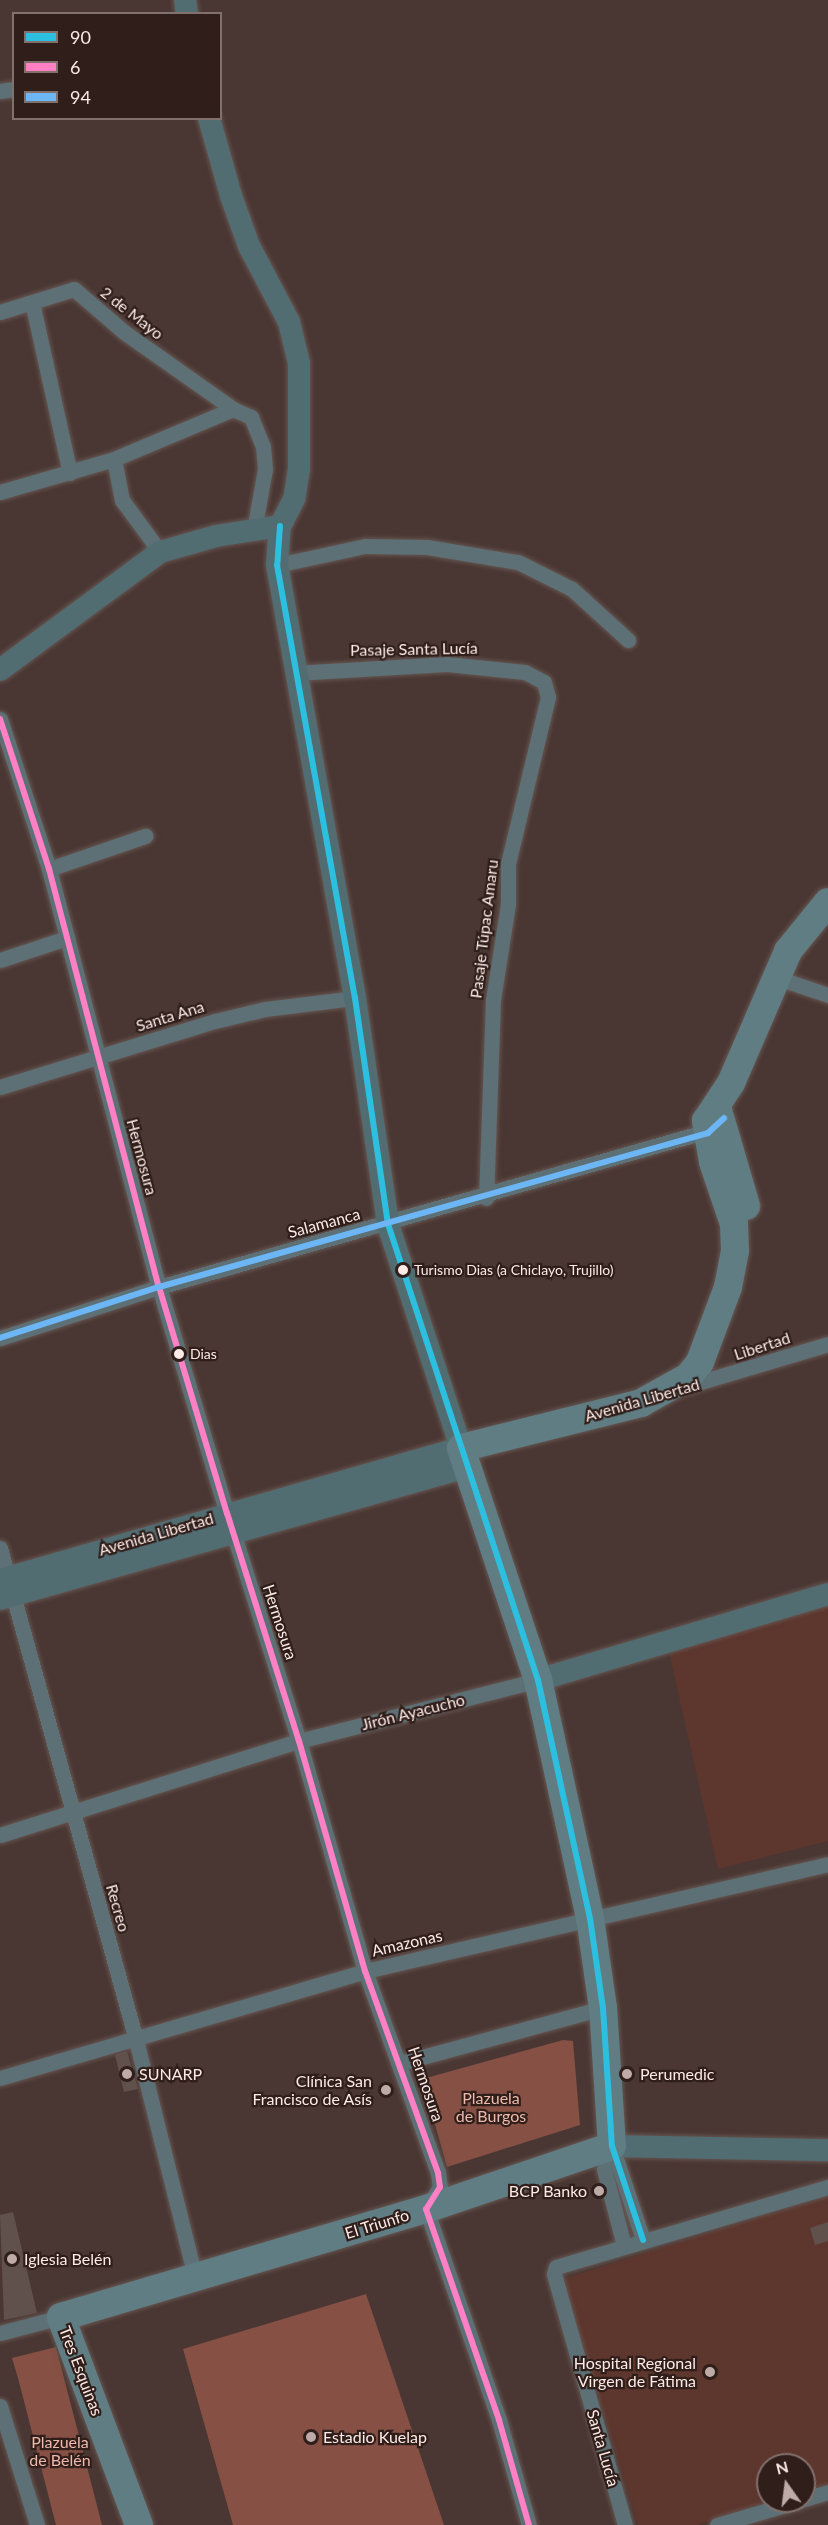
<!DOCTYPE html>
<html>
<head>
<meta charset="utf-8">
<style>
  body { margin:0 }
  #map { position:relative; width:828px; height:2525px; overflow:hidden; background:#4a3733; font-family:Lato,sans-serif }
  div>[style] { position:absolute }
  .built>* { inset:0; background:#5d362d }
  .green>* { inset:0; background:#865044 }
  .building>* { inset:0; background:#60514c }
  .roads { filter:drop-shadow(0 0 2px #655551) drop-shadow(0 0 2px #655551) }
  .street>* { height:15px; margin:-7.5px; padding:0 7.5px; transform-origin:7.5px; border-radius:7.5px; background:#5d7075 }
  .secondary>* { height:22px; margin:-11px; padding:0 11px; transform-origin:11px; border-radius:11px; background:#526d72 }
  .highway>* { height:28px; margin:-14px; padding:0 14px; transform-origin:14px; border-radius:14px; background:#607d83 }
  .bus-1>* { height:6px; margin:-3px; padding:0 3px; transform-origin:3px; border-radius:3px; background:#2dbfdf }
  .bus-2>* { height:6px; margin:-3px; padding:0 3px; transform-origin:3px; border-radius:3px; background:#ff80c5 }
  .bus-3>* { height:6px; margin:-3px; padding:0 3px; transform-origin:3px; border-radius:3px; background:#6db6f5 }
  .dots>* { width:16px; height:16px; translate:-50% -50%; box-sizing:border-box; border:3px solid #2f1e1a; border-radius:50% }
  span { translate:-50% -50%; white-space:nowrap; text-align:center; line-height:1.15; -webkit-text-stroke:4.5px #2f1e1a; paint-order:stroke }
  .bus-label { font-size:14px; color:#fdeae6 }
  .left { translate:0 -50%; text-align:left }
  .street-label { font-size:16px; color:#fdeae6 }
  .poi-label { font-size:16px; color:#fdeae6 }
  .right { translate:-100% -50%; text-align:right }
  .park-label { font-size:16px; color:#eeb8ab }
  .legend { position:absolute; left:12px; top:12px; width:210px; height:108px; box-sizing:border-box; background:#2f1e1a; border:2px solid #81706c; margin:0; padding:8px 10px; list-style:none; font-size:18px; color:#fdeae6 }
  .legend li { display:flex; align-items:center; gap:12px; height:30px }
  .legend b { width:30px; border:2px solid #81706c }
  .north { position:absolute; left:756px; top:2453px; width:60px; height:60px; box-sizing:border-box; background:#2f1e1a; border:2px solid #81706c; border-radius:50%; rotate:346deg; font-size:16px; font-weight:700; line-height:24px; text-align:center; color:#fdeae6 }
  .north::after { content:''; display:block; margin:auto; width:21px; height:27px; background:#beaba7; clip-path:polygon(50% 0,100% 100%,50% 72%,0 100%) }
</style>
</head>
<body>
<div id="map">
  <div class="built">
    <div style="clip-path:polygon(828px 1604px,828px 1841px,718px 1869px,668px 1648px)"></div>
    <div style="clip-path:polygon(828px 2195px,828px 2486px,804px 2493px,804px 2465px,768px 2465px,768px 2501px,777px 2501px,697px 2525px,638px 2525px,563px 2279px)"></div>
  </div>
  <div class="green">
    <div style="clip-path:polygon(563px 2040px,573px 2041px,580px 2125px,447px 2167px,424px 2086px,426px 2078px)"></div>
    <div style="clip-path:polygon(366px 2294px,444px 2525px,233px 2525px,183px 2349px)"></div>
    <div style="clip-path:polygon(56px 2347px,102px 2525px,56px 2525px,18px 2378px,12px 2358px)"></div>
  </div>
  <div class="building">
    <div style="clip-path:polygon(127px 2051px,138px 2089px,124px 2092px,115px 2055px)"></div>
    <div style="clip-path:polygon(13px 2212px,37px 2313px,4px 2320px,0 2215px)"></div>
    <div style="clip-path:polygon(828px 2222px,828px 2241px,815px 2245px,810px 2228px)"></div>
  </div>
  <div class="roads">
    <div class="street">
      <div style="left:0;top:91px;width:14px;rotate:-8deg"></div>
      <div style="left:32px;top:302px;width:175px;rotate:77.5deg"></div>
      <div style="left:0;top:312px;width:77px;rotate:-17.3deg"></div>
      <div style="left:74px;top:289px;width:66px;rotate:40.7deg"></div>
      <div style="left:124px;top:332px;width:133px;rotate:35.2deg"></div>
      <div style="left:114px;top:459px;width:42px;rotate:79deg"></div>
      <div style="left:122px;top:500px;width:64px;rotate:53.8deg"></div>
      <div style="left:0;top:492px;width:119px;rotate:-16.1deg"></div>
      <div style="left:114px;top:459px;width:129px;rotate:-22.8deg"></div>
      <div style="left:233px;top:409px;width:20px;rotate:24deg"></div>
      <div style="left:251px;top:417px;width:31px;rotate:68deg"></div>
      <div style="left:263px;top:446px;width:23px;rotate:85deg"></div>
      <div style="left:265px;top:469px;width:62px;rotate:100.2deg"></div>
      <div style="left:277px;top:565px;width:90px;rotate:-12.2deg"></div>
      <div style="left:365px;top:546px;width:62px;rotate:0.9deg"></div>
      <div style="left:427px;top:547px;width:92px;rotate:9.4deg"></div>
      <div style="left:518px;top:562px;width:60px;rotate:26.6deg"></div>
      <div style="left:572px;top:589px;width:76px;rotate:42.3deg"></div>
      <div style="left:294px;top:673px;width:153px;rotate:-3.4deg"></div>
      <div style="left:447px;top:664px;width:78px;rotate:5.9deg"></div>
      <div style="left:525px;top:672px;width:21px;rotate:28deg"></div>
      <div style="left:544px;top:682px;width:16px;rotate:75deg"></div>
      <div style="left:548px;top:697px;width:172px;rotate:103.5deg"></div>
      <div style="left:508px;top:864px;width:40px;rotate:90deg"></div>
      <div style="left:508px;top:904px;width:97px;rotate:98.9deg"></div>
      <div style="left:493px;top:1000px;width:198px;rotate:92deg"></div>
      <div style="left:0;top:719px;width:158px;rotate:71.9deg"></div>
      <div style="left:49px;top:869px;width:432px;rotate:75.3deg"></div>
      <div style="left:159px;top:1287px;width:236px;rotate:73.3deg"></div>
      <div style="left:227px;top:1513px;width:239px;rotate:72.5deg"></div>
      <div style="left:299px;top:1741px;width:239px;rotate:74deg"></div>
      <div style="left:365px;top:1971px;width:215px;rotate:70.1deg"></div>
      <div style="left:438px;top:2173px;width:14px;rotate:82deg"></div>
      <div style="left:440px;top:2187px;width:26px;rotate:122deg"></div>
      <div style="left:426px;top:2209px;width:223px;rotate:70.9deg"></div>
      <div style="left:499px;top:2420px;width:109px;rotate:74.1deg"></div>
      <div style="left:49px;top:869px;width:102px;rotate:-19deg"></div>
      <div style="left:0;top:960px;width:71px;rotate:-18.2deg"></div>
      <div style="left:778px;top:978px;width:53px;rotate:18.8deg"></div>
      <div style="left:0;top:1087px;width:225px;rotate:-17.1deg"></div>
      <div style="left:215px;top:1021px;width:51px;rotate:-13.5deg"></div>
      <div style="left:265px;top:1009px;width:91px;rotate:-7deg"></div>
      <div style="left:0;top:1338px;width:167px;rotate:-17.8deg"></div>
      <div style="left:159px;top:1287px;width:574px;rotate:-15.88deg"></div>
      <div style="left:684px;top:1387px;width:150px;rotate:-16.6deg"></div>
      <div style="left:0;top:1548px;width:506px;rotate:74.54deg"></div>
      <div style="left:135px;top:2036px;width:252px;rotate:76deg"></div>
      <div style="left:0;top:1835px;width:313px;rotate:-17.5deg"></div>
      <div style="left:299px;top:1741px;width:247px;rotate:-14.3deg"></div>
      <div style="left:400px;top:2063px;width:210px;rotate:-15.2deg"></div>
      <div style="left:0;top:2078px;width:380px;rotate:-16.3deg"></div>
      <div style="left:365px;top:1971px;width:475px;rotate:-13deg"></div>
      <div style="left:612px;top:2146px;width:24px;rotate:109deg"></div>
      <div style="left:604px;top:2169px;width:80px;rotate:75.4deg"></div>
      <div style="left:612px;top:2146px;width:99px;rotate:71.7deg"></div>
      <div style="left:0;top:2333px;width:63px;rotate:-14.7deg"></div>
      <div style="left:0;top:2406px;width:125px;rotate:72.7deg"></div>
      <div style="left:804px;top:2499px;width:25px;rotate:-16deg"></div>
      <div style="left:625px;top:2525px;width:261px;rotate:-105.8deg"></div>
      <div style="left:554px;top:2274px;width:7px;rotate:-74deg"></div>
      <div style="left:556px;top:2267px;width:284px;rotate:-16.4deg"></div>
      <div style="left:717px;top:2525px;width:85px;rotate:-16.3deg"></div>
    </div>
    <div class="secondary">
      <div style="left:185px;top:0;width:14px;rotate:82deg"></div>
      <div style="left:209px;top:118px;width:81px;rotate:74.2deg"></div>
      <div style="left:231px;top:196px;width:53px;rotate:70.2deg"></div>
      <div style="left:249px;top:246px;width:86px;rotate:62.2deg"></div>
      <div style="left:289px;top:322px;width:42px;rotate:76.3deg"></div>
      <div style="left:299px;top:363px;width:106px;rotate:90deg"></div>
      <div style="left:299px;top:469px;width:30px;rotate:99deg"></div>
      <div style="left:294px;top:499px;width:30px;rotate:117deg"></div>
      <div style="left:0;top:670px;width:199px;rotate:-36.4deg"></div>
      <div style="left:160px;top:552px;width:58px;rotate:-15.9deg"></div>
      <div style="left:216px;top:536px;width:65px;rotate:-8.9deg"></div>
      <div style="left:0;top:1580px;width:480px;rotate:-16deg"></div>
      <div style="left:461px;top:1448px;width:236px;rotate:-108.1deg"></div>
      <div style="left:388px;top:1224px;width:228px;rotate:-98.3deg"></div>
      <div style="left:355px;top:998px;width:440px;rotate:-100.2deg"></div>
      <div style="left:277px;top:565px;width:39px;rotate:-86deg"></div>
      <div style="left:0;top:1599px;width:486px;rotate:-15.8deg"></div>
      <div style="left:538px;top:1680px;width:302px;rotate:-16.5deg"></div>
      <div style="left:612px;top:2146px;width:216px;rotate:1.1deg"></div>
    </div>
    <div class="highway">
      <div style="left:718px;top:1110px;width:100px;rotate:73.7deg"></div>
      <div style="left:139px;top:2525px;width:222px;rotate:-110.6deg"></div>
      <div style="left:61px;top:2317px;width:381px;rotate:-16.5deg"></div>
      <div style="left:426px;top:2209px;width:196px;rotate:-18.7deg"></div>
      <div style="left:612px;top:2146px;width:138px;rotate:-93.7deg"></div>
      <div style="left:603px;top:2008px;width:91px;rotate:-98.2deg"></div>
      <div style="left:590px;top:1918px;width:244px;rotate:-102.3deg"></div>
      <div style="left:538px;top:1680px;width:244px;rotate:-108.4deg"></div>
      <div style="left:461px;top:1448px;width:186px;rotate:-14deg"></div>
      <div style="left:641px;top:1403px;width:54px;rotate:-29deg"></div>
      <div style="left:688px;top:1377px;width:19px;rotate:-51deg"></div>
      <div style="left:700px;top:1362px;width:80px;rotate:-69.5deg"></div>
      <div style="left:728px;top:1287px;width:37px;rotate:-79deg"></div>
      <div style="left:735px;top:1251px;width:27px;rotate:-92deg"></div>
      <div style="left:734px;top:1224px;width:65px;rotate:-108.7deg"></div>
      <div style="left:713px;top:1162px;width:42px;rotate:-99.7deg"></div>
      <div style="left:706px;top:1121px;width:45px;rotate:-56.7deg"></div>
      <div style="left:731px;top:1083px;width:144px;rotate:-66.6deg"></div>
      <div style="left:788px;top:951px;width:63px;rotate:-50.8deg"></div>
    </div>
  </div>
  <div class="bus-1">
    <div style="left:280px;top:526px;width:39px;rotate:94deg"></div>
    <div style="left:277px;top:565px;width:440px;rotate:79.8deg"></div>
    <div style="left:355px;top:998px;width:228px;rotate:81.7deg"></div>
    <div style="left:388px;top:1224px;width:480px;rotate:71.8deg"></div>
    <div style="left:538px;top:1680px;width:244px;rotate:77.7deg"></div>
    <div style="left:590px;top:1918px;width:91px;rotate:81.8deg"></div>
    <div style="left:603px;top:2008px;width:138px;rotate:86.3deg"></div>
    <div style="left:612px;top:2146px;width:99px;rotate:71.7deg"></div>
  </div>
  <div class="bus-2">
    <div style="left:0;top:719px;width:158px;rotate:71.9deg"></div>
    <div style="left:49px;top:869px;width:432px;rotate:75.3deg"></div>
    <div style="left:159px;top:1287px;width:236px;rotate:73.3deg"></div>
    <div style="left:227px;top:1513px;width:239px;rotate:72.5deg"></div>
    <div style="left:299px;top:1741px;width:239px;rotate:74deg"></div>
    <div style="left:365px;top:1971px;width:215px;rotate:70.1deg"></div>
    <div style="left:438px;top:2173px;width:14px;rotate:82deg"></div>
    <div style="left:440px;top:2187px;width:26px;rotate:122deg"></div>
    <div style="left:426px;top:2209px;width:223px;rotate:70.9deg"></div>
    <div style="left:499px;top:2420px;width:109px;rotate:74.1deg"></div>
  </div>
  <div class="bus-3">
    <div style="left:0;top:1338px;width:167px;rotate:-17.8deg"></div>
    <div style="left:159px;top:1287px;width:570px;rotate:-15.67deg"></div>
    <div style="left:708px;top:1133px;width:22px;rotate:-43deg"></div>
  </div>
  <div class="dots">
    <div style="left:403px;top:1270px;background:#fdeae6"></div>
    <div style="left:179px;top:1354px;background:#fdeae6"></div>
    <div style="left:127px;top:2074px;background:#beaba7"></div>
    <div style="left:627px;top:2074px;background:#beaba7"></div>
    <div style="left:386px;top:2090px;background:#beaba7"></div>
    <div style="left:599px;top:2191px;background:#beaba7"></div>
    <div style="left:12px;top:2259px;background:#beaba7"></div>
    <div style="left:710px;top:2372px;background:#beaba7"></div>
    <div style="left:311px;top:2437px;background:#beaba7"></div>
  </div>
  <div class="bus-label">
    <span class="left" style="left:414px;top:1270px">Turismo Dias (a Chiclayo, Trujillo)</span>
    <span class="left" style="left:190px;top:1354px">Dias</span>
  </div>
  <div class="street-label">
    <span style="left:132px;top:313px;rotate:38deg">2 de Mayo</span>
    <span style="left:414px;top:649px;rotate:-1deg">Pasaje Santa Lucía</span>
    <span style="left:484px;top:929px;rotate:-83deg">Pasaje Túpac Amaru</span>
    <span style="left:170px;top:1016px;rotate:-17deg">Santa Ana</span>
    <span style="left:142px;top:1157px;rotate:75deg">Hermosura</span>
    <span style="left:324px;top:1223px;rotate:-15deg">Salamanca</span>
    <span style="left:762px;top:1346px;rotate:-18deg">Libertad</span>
    <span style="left:642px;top:1400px;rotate:-16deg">Avenida Libertad</span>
    <span style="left:156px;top:1534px;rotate:-16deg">Avenida Libertad</span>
    <span style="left:280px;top:1622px;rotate:72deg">Hermosura</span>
    <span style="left:413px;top:1712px;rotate:-14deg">Jirón Ayacucho</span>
    <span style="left:118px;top:1908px;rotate:74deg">Recreo</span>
    <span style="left:407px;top:1943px;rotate:-13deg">Amazonas</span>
    <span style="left:426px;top:2084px;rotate:71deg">Hermosura</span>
    <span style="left:377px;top:2224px;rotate:-17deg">El Triunfo</span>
    <span style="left:81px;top:2371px;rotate:69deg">Tres Esquinas</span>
    <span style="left:603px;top:2448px;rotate:74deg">Santa Lucía</span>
  </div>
  <div class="poi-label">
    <span class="left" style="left:139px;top:2074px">SUNARP</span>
    <span class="left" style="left:640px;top:2074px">Perumedic</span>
    <span class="right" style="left:372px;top:2090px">Clínica San<br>Francisco de Asís</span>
    <span class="right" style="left:587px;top:2191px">BCP Banko</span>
    <span class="left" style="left:24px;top:2259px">Iglesia Belén</span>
    <span class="right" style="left:696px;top:2372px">Hospital Regional<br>Virgen de Fátima</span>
    <span class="left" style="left:323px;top:2437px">Estadio Kuelap</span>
  </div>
  <div class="park-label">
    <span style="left:491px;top:2107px">Plazuela<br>de Burgos</span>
    <span style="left:60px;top:2451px">Plazuela<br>de Belén</span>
  </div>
  <ul class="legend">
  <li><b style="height:8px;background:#2dbfdf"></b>90</li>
  <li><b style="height:8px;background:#ff80c5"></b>6</li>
  <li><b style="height:8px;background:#6db6f5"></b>94</li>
  </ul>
  <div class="north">N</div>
</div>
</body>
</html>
